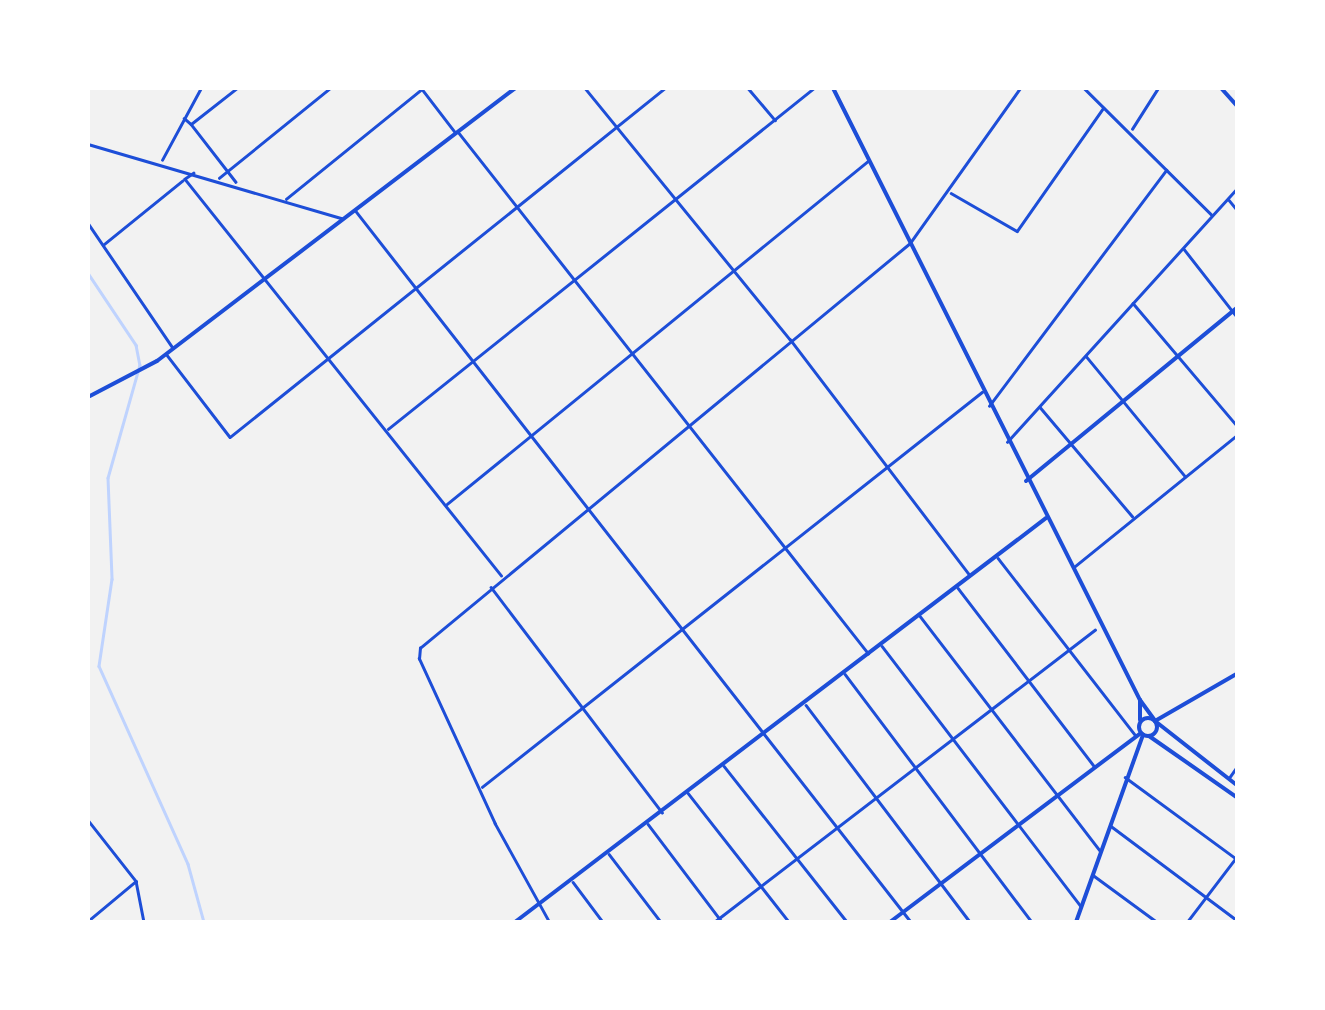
<!DOCTYPE html>
<html>
<head>
<meta charset="utf-8">
<style>
  body { margin:0 }
  #map { position:relative; width:1325px; height:1010px; overflow:hidden; background:#f2f2f2; font-family:"Varela Round",sans-serif }
  div>[style] { position:absolute }
  .stream>* { height:2.5px; margin:-1.25px; padding:0 1.25px; transform-origin:1.25px; border-radius:1.25px; background:#bfd3fe }
  .minor>* { height:2.5px; margin:-1.25px; padding:0 1.25px; transform-origin:1.25px; border-radius:1.25px; background:#1d4ed8 }
  .tertiary>* { height:4px; margin:-2px; padding:0 2px; transform-origin:2px; border-radius:2px; background:#1d4ed8 }
  .secondary>* { height:4px; margin:-2px; padding:0 2px; transform-origin:2px; border-radius:2px; background:#1d4ed8 }
  .secondary>.ring { margin:-2px; padding:0; box-sizing:content-box; background:none; border:4px solid #1d4ed8; border-radius:50% }
  span { translate:-50% -50%; white-space:nowrap; text-align:center; line-height:1.15; -webkit-text-stroke:9px #fff; paint-order:stroke }
  .frame { position:absolute; inset:0; border:90px solid #fff; pointer-events:none }
</style>
</head>
<body>
<div id="map">
  <div class="stream">
    <div style="left:88px;top:273px;width:87px;rotate:56.3deg"></div>
    <div style="left:136px;top:345px;width:20px;rotate:79deg"></div>
    <div style="left:140px;top:365px;width:117px;rotate:105.8deg"></div>
    <div style="left:108px;top:478px;width:101px;rotate:87.7deg"></div>
    <div style="left:112px;top:579px;width:88px;rotate:98.5deg"></div>
    <div style="left:99px;top:666px;width:217px;rotate:65.8deg"></div>
    <div style="left:188px;top:864px;width:60px;rotate:74.6deg"></div>
  </div>
  <div class="minor">
    <div style="left:585px;top:88px;width:324px;rotate:50.8deg"></div>
    <div style="left:790px;top:339px;width:297px;rotate:52.7deg"></div>
    <div style="left:748px;top:88px;width:42px;rotate:49.8deg"></div>
    <div style="left:1084px;top:88px;width:179px;rotate:44.8deg"></div>
    <div style="left:422px;top:89px;width:54px;rotate:52.5deg"></div>
    <div style="left:184px;top:118px;width:9px;rotate:41deg"></div>
    <div style="left:191px;top:124px;width:58px;rotate:-38deg"></div>
    <div style="left:191px;top:124px;width:73px;rotate:52.2deg"></div>
    <div style="left:1132px;top:129px;width:49px;rotate:-57.6deg"></div>
    <div style="left:459px;top:133px;width:662px;rotate:51.81deg"></div>
    <div style="left:88px;top:144px;width:264px;rotate:16.3deg"></div>
    <div style="left:162px;top:160px;width:82px;rotate:-61.6deg"></div>
    <div style="left:194px;top:173px;width:11px;rotate:146deg"></div>
    <div style="left:185px;top:179px;width:507px;rotate:51.41deg"></div>
    <div style="left:219px;top:178px;width:143px;rotate:-39deg"></div>
    <div style="left:951px;top:193px;width:76px;rotate:29.9deg"></div>
    <div style="left:1017px;top:231px;width:150px;rotate:-55deg"></div>
    <div style="left:286px;top:199px;width:176px;rotate:-39deg"></div>
    <div style="left:1229px;top:200px;width:14px;rotate:51deg"></div>
    <div style="left:355px;top:210px;width:903px;rotate:52.01deg"></div>
    <div style="left:88px;top:223px;width:151px;rotate:55.8deg"></div>
    <div style="left:103px;top:245px;width:102px;rotate:-39deg"></div>
    <div style="left:1184px;top:249px;width:88px;rotate:52deg"></div>
    <div style="left:1133px;top:303px;width:162px;rotate:49.7deg"></div>
    <div style="left:167px;top:355px;width:103px;rotate:52.5deg"></div>
    <div style="left:230px;top:437px;width:558px;rotate:-38.74deg"></div>
    <div style="left:1086px;top:356px;width:156px;rotate:50.5deg"></div>
    <div style="left:989px;top:406px;width:295px;rotate:-53.1deg"></div>
    <div style="left:1040px;top:407px;width:143px;rotate:49.8deg"></div>
    <div style="left:388px;top:429px;width:546px;rotate:-38.68deg"></div>
    <div style="left:1007px;top:442px;width:344px;rotate:-47.8deg"></div>
    <div style="left:447px;top:504px;width:543px;rotate:-39.17deg"></div>
    <div style="left:998px;top:558px;width:225px;rotate:52.2deg"></div>
    <div style="left:1074px;top:567px;width:211px;rotate:-39deg"></div>
    <div style="left:491px;top:587px;width:283px;rotate:52.8deg"></div>
    <div style="left:958px;top:588px;width:225px;rotate:52.6deg"></div>
    <div style="left:920px;top:616px;width:296px;rotate:52.5deg"></div>
    <div style="left:882px;top:646px;width:327px;rotate:52.6deg"></div>
    <div style="left:845px;top:674px;width:311px;rotate:53deg"></div>
    <div style="left:806px;top:705px;width:272px;rotate:52.9deg"></div>
    <div style="left:724px;top:766px;width:199px;rotate:51.7deg"></div>
    <div style="left:1125px;top:777px;width:140px;rotate:36.3deg"></div>
    <div style="left:1229px;top:778px;width:16px;rotate:-55deg"></div>
    <div style="left:482px;top:787px;width:637px;rotate:-38.31deg"></div>
    <div style="left:688px;top:793px;width:164px;rotate:51.9deg"></div>
    <div style="left:88px;top:820px;width:78px;rotate:51.8deg"></div>
    <div style="left:136px;top:881px;width:42px;rotate:79deg"></div>
    <div style="left:648px;top:824px;width:123px;rotate:52.9deg"></div>
    <div style="left:1111px;top:826px;width:159px;rotate:36.8deg"></div>
    <div style="left:609px;top:854px;width:86px;rotate:52.6deg"></div>
    <div style="left:1093px;top:875px;width:79px;rotate:36.3deg"></div>
    <div style="left:573px;top:882px;width:50px;rotate:53.1deg"></div>
    <div style="left:88px;top:921px;width:62px;rotate:-39.8deg"></div>
    <div style="left:549px;top:922px;width:112px;rotate:-118.9deg"></div>
    <div style="left:495px;top:824px;width:182px;rotate:-114.7deg"></div>
    <div style="left:419px;top:659px;width:11px;rotate:-85deg"></div>
    <div style="left:420px;top:648px;width:636px;rotate:-39.57deg"></div>
    <div style="left:910px;top:243px;width:190px;rotate:-54.6deg"></div>
    <div style="left:714px;top:922px;width:480px;rotate:-37.5deg"></div>
    <div style="left:1187px;top:922px;width:84px;rotate:-52.7deg"></div>
  </div>
  <div class="tertiary">
    <div style="left:1221px;top:88px;width:25px;rotate:48deg"></div>
    <div style="left:88px;top:397px;width:78px;rotate:-27.6deg"></div>
    <div style="left:157px;top:361px;width:450px;rotate:-37.3deg"></div>
    <div style="left:1026px;top:481px;width:274px;rotate:-39.4deg"></div>
    <div style="left:890px;top:922px;width:314px;rotate:-37deg"></div>
    <div style="left:1076px;top:922px;width:199px;rotate:-70.3deg"></div>
  </div>
  <div class="secondary">
    <div style="left:833px;top:88px;width:685px;rotate:63.36deg"></div>
    <div style="left:1140px;top:700px;width:26px;rotate:54deg"></div>
    <div style="left:1155px;top:721px;width:105px;rotate:38.1deg"></div>
    <div class="ring" style="left:1139px;top:718px;width:14px;height:14px"></div>
    <div style="left:1140px;top:720px;width:20px;rotate:-90deg"></div>
    <div style="left:1155px;top:721px;width:96px;rotate:-30deg"></div>
    <div style="left:1149px;top:736px;width:108px;rotate:34.9deg"></div>
    <div style="left:515px;top:922px;width:667px;rotate:-37.26deg"></div>
  </div>
  <div class="frame"></div>
</div>
</body>
</html>
